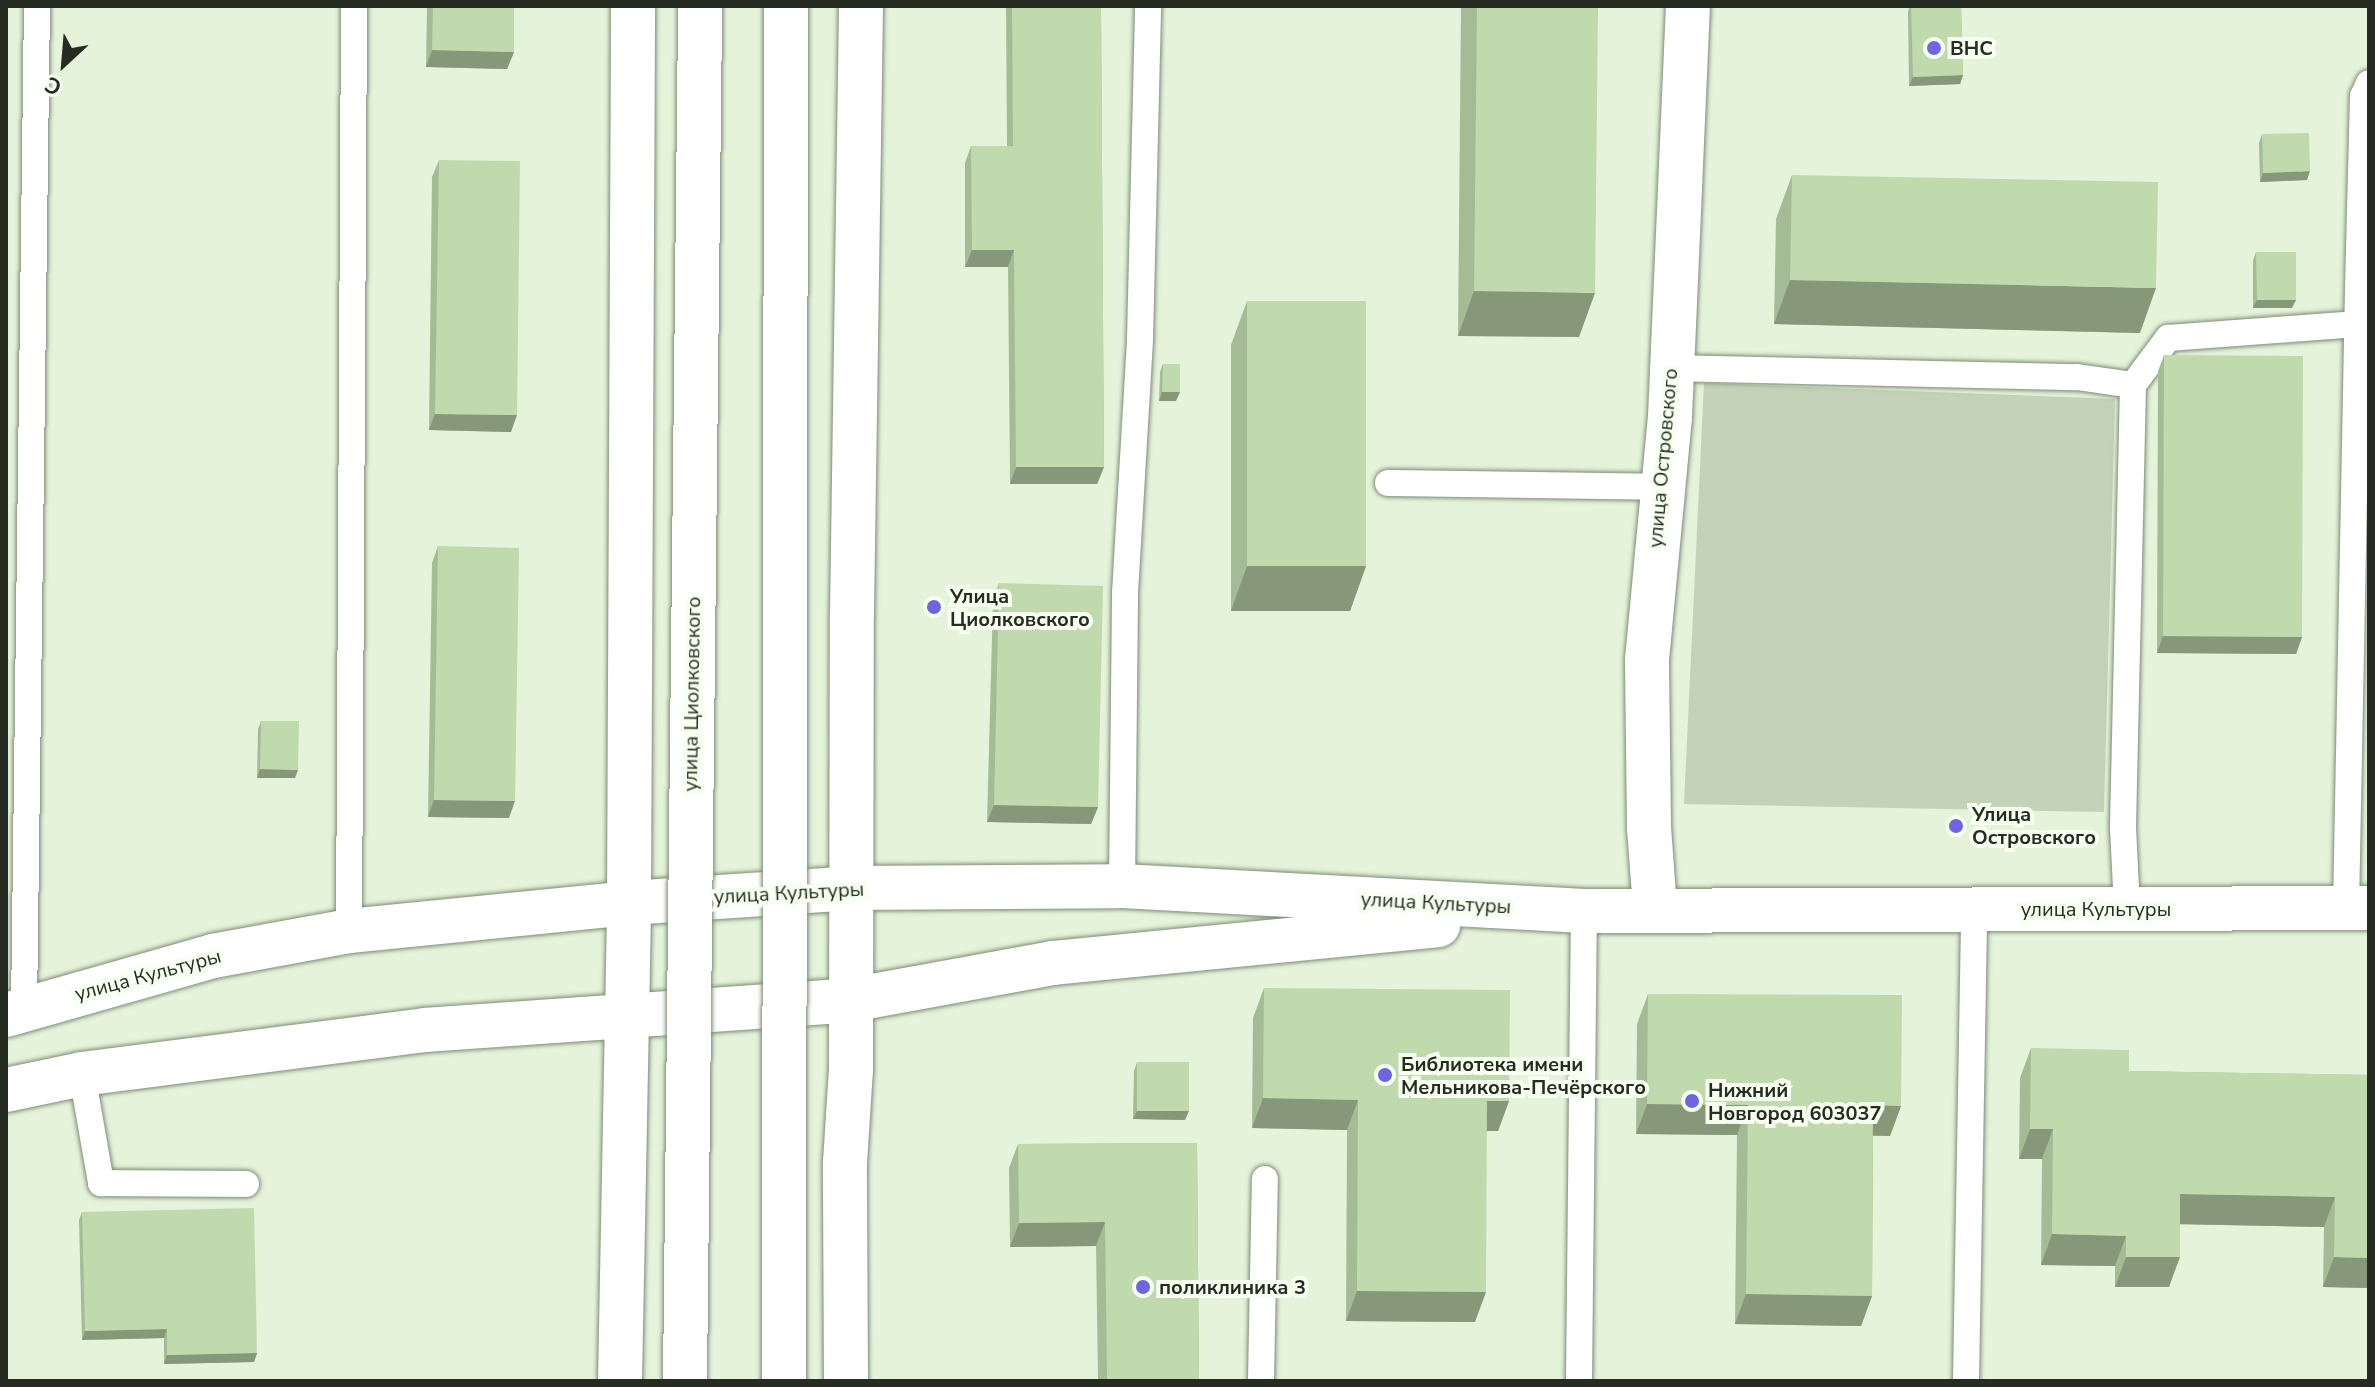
<!DOCTYPE html>
<html>
<head>
<meta charset="utf-8">
<style>
  body { margin:0 }
  #map { position:relative; width:2375px; height:1387px; overflow:hidden; background:#e5f3db; font-family:"Nunito Sans",sans-serif }
  div>[style] { position:absolute }
  .green>* { inset:0; background:#c3d2b8 }
  .roads { filter:drop-shadow(0 0 2px #7f8c75) drop-shadow(0 0 2px #7f8c75) }
  .lane>* { height:26px; margin:-13px; padding:0 13px; transform-origin:13px; border-radius:13px; background:#fff }
  .street>* { height:44px; margin:-22px; padding:0 22px; transform-origin:22px; border-radius:22px; background:#fff }
  .secondary>* { height:44px; margin:-22px; padding:0 22px; transform-origin:22px; border-radius:22px; background:#fff }
  .bridges { filter:drop-shadow(0 0 2px #7f8c75) drop-shadow(0 0 2px #7f8c75) }
  .secondary-bridge>* { height:44px; margin:-22px; padding:0 22px; transform-origin:22px; border-radius:22px; background:#fff }
  .wall>* { inset:0; background:#a5bb95 }
  .shaded-wall>* { inset:0; background:#869879 }
  .building>* { inset:0; background:#c0d9ad }
  .dots>* { width:22px; height:22px; translate:-50% -50%; box-sizing:border-box; border:4px solid #f6fff0; border-radius:50% }
  span { translate:-50% -50%; white-space:nowrap; text-align:center; line-height:1.15; -webkit-text-stroke:8px #f6fff0; paint-order:stroke }
  .poi-label { font-size:20px; color:#272c23; font-weight:700 }
  .left { translate:0 -50%; text-align:left }
  .street-label { font-size:20px; color:#272c23 }
  .frame { position:absolute; inset:0; border:8px solid #272c23; pointer-events:none }
  .north { position:absolute; left:24px; top:24px; width:80px; height:80px; -webkit-text-stroke:6px #f6fff0; paint-order:stroke; rotate:206deg; font-size:22px; font-weight:700; line-height:32px; text-align:center; color:#272c23 }
  .north::after { content:''; display:block; margin:auto; width:28px; height:36px; background:#272c23; clip-path:polygon(50% 0,100% 100%,50% 72%,0 100%) }
</style>
</head>
<body>
<div id="map">
  <div class="green">
    <div style="clip-path:polygon(1704px 383px,2115px 399px,2104px 812px,1684px 804px)"></div>
  </div>
  <div class="roads">
    <div class="lane">
      <div style="left:2358px;top:287px;width:191px;rotate:-88.5deg"></div>
      <div style="left:2363px;top:96px;width:14px;rotate:-65deg"></div>
      <div style="left:1671px;top:368px;width:406px;rotate:1.3deg"></div>
      <div style="left:2077px;top:377px;width:57px;rotate:8.1deg"></div>
      <div style="left:2133px;top:385px;width:442px;rotate:91.3deg"></div>
      <div style="left:2123px;top:827px;width:82px;rotate:87.2deg"></div>
      <div style="left:2133px;top:385px;width:59px;rotate:-53.3deg"></div>
      <div style="left:2168px;top:338px;width:190px;rotate:-4.2deg"></div>
      <div style="left:1388px;top:483px;width:273px;rotate:0.8deg"></div>
      <div style="left:1122px;top:886px;width:293px;rotate:-89.4deg"></div>
      <div style="left:1125px;top:593px;width:254px;rotate:-86.6deg"></div>
      <div style="left:1140px;top:339px;width:333px;rotate:-88.6deg"></div>
      <div style="left:2346px;top:908px;width:621px;rotate:-88.89deg"></div>
      <div style="left:2358px;top:287px;width:11px;rotate:5deg"></div>
      <div style="left:349px;top:931px;width:925px;rotate:-89.69deg"></div>
      <div style="left:24px;top:1009px;width:1003px;rotate:-89.26deg"></div>
      <div style="left:82px;top:1074px;width:111px;rotate:80.1deg"></div>
      <div style="left:101px;top:1183px;width:145px;rotate:0.4deg"></div>
      <div style="left:1261px;top:1381px;width:202px;rotate:-88.9deg"></div>
      <div style="left:1579px;top:1381px;width:470px;rotate:-89.4deg"></div>
      <div style="left:1966px;top:1381px;width:472px;rotate:-89deg"></div>
    </div>
    <div class="street">
      <div style="left:1655px;top:909px;width:81px;rotate:-94.2deg"></div>
      <div style="left:1649px;top:828px;width:168px;rotate:-90.7deg"></div>
      <div style="left:1647px;top:660px;width:244px;rotate:-84.6deg"></div>
      <div style="left:1670px;top:417px;width:411px;rotate:-87.5deg"></div>
    </div>
    <div class="secondary">
      <div style="left:6px;top:1015px;width:215px;rotate:-15.9deg"></div>
      <div style="left:213px;top:956px;width:138px;rotate:-10.4deg"></div>
      <div style="left:349px;top:931px;width:281px;rotate:-5.7deg"></div>
      <div style="left:629px;top:903px;width:224px;rotate:-3.8deg"></div>
      <div style="left:852px;top:888px;width:270px;rotate:-0.4deg"></div>
      <div style="left:1122px;top:886px;width:463px;rotate:3.1deg"></div>
      <div style="left:1584px;top:911px;width:785px;rotate:-0.22deg"></div>
      <div style="left:6px;top:1090px;width:78px;rotate:-11.9deg"></div>
      <div style="left:82px;top:1074px;width:346px;rotate:-7.3deg"></div>
      <div style="left:425px;top:1030px;width:427px;rotate:-4deg"></div>
      <div style="left:851px;top:1000px;width:205px;rotate:-10.4deg"></div>
      <div style="left:1053px;top:963px;width:387px;rotate:-5.6deg"></div>
      <div style="left:620px;top:1381px;width:478px;rotate:-88.9deg"></div>
      <div style="left:629px;top:903px;width:897px;rotate:-89.74deg"></div>
      <div style="left:846px;top:1381px;width:219px;rotate:-90.3deg"></div>
      <div style="left:845px;top:1162px;width:92px;rotate:-86.3deg"></div>
      <div style="left:851px;top:1070px;width:457px;rotate:-89.9deg"></div>
      <div style="left:852px;top:613px;width:607px;rotate:-89.15deg"></div>
    </div>
  </div>
  <div class="bridges">
    <div class="secondary-bridge">
      <div style="left:685px;top:1381px;width:1375px;rotate:-89.37deg"></div>
      <div style="left:784px;top:1381px;width:1375px;rotate:-89.92deg"></div>
    </div>
  </div>
  <div class="wall">
    <div style="clip-path:polygon(427px 6px,514px 6px,514px 52px,507px 69px,426px 67px)"></div>
    <div style="clip-path:polygon(1006px 6px,1101px 6px,1104px 467px,1097px 484px,1010px 484px,1008px 267px,965px 267px,965px 163px,971px 146px,1007px 146px)"></div>
    <div style="clip-path:polygon(1461px 6px,1598px 6px,1579px 337px,1458px 336px)"></div>
    <div style="clip-path:polygon(1910px 6px,1961px 6px,1963px 75px,1960px 84px,1909px 86px,1908px 12px)"></div>
    <div style="clip-path:polygon(2262px 134px,2307px 180px,2260px 182px,2259px 143px)"></div>
    <div style="clip-path:polygon(439px 160px,511px 432px,429px 430px,432px 177px)"></div>
    <div style="clip-path:polygon(1792px 175px,2140px 333px,1774px 324px,1776px 219px)"></div>
    <div style="clip-path:polygon(2256px 252px,2292px 308px,2253px 308px,2253px 261px)"></div>
    <div style="clip-path:polygon(1247px 301px,1366px 566px,1350px 611px,1231px 611px,1231px 345px)"></div>
    <div style="clip-path:polygon(2164px 355px,2302px 637px,2296px 654px,2157px 653px,2158px 371px)"></div>
    <div style="clip-path:polygon(1163px 364px,1176px 401px,1159px 401px,1160px 372px)"></div>
    <div style="clip-path:polygon(438px 546px,509px 818px,428px 817px,432px 563px)"></div>
    <div style="clip-path:polygon(999px 583px,1098px 807px,1091px 824px,987px 822px,993px 600px)"></div>
    <div style="clip-path:polygon(261px 721px,295px 778px,257px 778px,258px 729px)"></div>
    <div style="clip-path:polygon(1264px 988px,1509px 1101px,1498px 1131px,1486px 1131px,1475px 1322px,1346px 1321px,1347px 1130px,1252px 1128px,1253px 1018px)"></div>
    <div style="clip-path:polygon(1648px 994px,1901px 1106px,1890px 1136px,1873px 1136px,1872px 1296px,1861px 1326px,1735px 1324px,1737px 1135px,1636px 1134px,1637px 1024px)"></div>
    <div style="clip-path:polygon(2031px 1048px,2129px 1071px,2369px 1075px,2369px 1288px,2323px 1287px,2324px 1227px,2180px 1224px,2169px 1287px,2115px 1287px,2115px 1266px,2041px 1265px,2042px 1159px,2019px 1159px,2020px 1078px)"></div>
    <div style="clip-path:polygon(1137px 1062px,1185px 1120px,1133px 1119px,1134px 1071px)"></div>
    <div style="clip-path:polygon(1197px 1143px,1199px 1381px,1007px 1381px,1008px 1379px,1098px 1379px,1096px 1246px,1010px 1247px,1009px 1168px,1018px 1144px)"></div>
    <div style="clip-path:polygon(82px 1212px,257px 1353px,254px 1362px,164px 1364px,164px 1338px,82px 1340px,79px 1220px)"></div>
  </div>
  <div class="shaded-wall">
    <div style="clip-path:polygon(432px 50px,514px 52px,507px 69px,426px 67px)"></div>
    <div style="clip-path:polygon(1963px 75px,1960px 84px,1909px 86px,1913px 77px)"></div>
    <div style="clip-path:polygon(2310px 171px,2307px 180px,2260px 182px,2263px 173px)"></div>
    <div style="clip-path:polygon(972px 250px,1014px 250px,1008px 267px,965px 267px)"></div>
    <div style="clip-path:polygon(1790px 280px,2156px 288px,2140px 333px,1774px 324px)"></div>
    <div style="clip-path:polygon(1474px 291px,1595px 293px,1579px 337px,1458px 336px)"></div>
    <div style="clip-path:polygon(2257px 300px,2296px 300px,2292px 308px,2253px 308px)"></div>
    <div style="clip-path:polygon(1162px 392px,1180px 392px,1176px 401px,1159px 401px)"></div>
    <div style="clip-path:polygon(435px 414px,517px 415px,511px 432px,429px 430px)"></div>
    <div style="clip-path:polygon(1016px 467px,1104px 467px,1097px 484px,1010px 484px)"></div>
    <div style="clip-path:polygon(1247px 566px,1366px 566px,1350px 611px,1231px 611px)"></div>
    <div style="clip-path:polygon(2163px 636px,2302px 637px,2296px 654px,2157px 653px)"></div>
    <div style="clip-path:polygon(260px 769px,298px 770px,295px 778px,257px 778px)"></div>
    <div style="clip-path:polygon(434px 800px,515px 801px,509px 818px,428px 817px)"></div>
    <div style="clip-path:polygon(994px 805px,1098px 807px,1091px 824px,987px 822px)"></div>
    <div style="clip-path:polygon(1263px 1098px,1358px 1100px,1347px 1130px,1252px 1128px)"></div>
    <div style="clip-path:polygon(1487px 1101px,1509px 1101px,1498px 1131px,1476px 1131px)"></div>
    <div style="clip-path:polygon(1647px 1104px,1748px 1105px,1737px 1135px,1636px 1134px)"></div>
    <div style="clip-path:polygon(1873px 1105px,1901px 1106px,1890px 1136px,1862px 1135px)"></div>
    <div style="clip-path:polygon(1137px 1111px,1189px 1111px,1185px 1120px,1133px 1119px)"></div>
    <div style="clip-path:polygon(2030px 1129px,2053px 1129px,2042px 1159px,2019px 1159px)"></div>
    <div style="clip-path:polygon(2180px 1194px,2335px 1197px,2324px 1227px,2170px 1224px)"></div>
    <div style="clip-path:polygon(1105px 1222px,1096px 1246px,1010px 1247px,1019px 1223px)"></div>
    <div style="clip-path:polygon(2052px 1234px,2126px 1236px,2115px 1266px,2041px 1265px)"></div>
    <div style="clip-path:polygon(2126px 1257px,2180px 1257px,2169px 1287px,2115px 1287px)"></div>
    <div style="clip-path:polygon(2334px 1257px,2369px 1258px,2369px 1288px,2323px 1287px)"></div>
    <div style="clip-path:polygon(1357px 1291px,1486px 1292px,1475px 1322px,1346px 1321px)"></div>
    <div style="clip-path:polygon(1746px 1294px,1872px 1296px,1861px 1326px,1735px 1324px)"></div>
    <div style="clip-path:polygon(167px 1329px,164px 1338px,82px 1340px,85px 1331px)"></div>
    <div style="clip-path:polygon(257px 1353px,254px 1362px,164px 1364px,167px 1355px)"></div>
  </div>
  <div class="building">
    <div style="clip-path:polygon(433px 6px,514px 6px,514px 52px,432px 50px)"></div>
    <div style="clip-path:polygon(1012px 6px,1101px 6px,1104px 467px,1016px 467px,1014px 250px,972px 250px,971px 146px,1013px 146px)"></div>
    <div style="clip-path:polygon(1477px 6px,1598px 6px,1595px 293px,1474px 291px)"></div>
    <div style="clip-path:polygon(1911px 6px,1961px 6px,1963px 75px,1913px 77px)"></div>
    <div style="clip-path:polygon(2309px 133px,2310px 171px,2263px 173px,2262px 134px)"></div>
    <div style="clip-path:polygon(439px 160px,520px 161px,517px 415px,435px 414px)"></div>
    <div style="clip-path:polygon(1792px 175px,2158px 182px,2156px 288px,1790px 280px)"></div>
    <div style="clip-path:polygon(2256px 252px,2296px 252px,2296px 300px,2257px 300px)"></div>
    <div style="clip-path:polygon(1247px 301px,1366px 301px,1366px 566px,1247px 566px)"></div>
    <div style="clip-path:polygon(2164px 355px,2303px 356px,2302px 637px,2163px 636px)"></div>
    <div style="clip-path:polygon(1163px 364px,1180px 364px,1180px 392px,1162px 392px)"></div>
    <div style="clip-path:polygon(438px 546px,519px 548px,515px 801px,434px 800px)"></div>
    <div style="clip-path:polygon(999px 583px,1103px 586px,1098px 807px,994px 805px)"></div>
    <div style="clip-path:polygon(261px 721px,299px 721px,298px 770px,260px 769px)"></div>
    <div style="clip-path:polygon(1264px 988px,1510px 990px,1509px 1101px,1487px 1101px,1486px 1292px,1357px 1291px,1358px 1100px,1263px 1098px)"></div>
    <div style="clip-path:polygon(1648px 994px,1902px 995px,1901px 1106px,1873px 1105px,1872px 1296px,1746px 1294px,1748px 1105px,1647px 1104px)"></div>
    <div style="clip-path:polygon(2031px 1048px,2129px 1050px,2129px 1071px,2369px 1075px,2369px 1258px,2334px 1257px,2335px 1197px,2180px 1194px,2180px 1257px,2126px 1257px,2126px 1236px,2052px 1234px,2053px 1129px,2030px 1129px)"></div>
    <div style="clip-path:polygon(1137px 1062px,1189px 1062px,1189px 1111px,1137px 1111px)"></div>
    <div style="clip-path:polygon(1197px 1143px,1199px 1381px,1008px 1381px,1008px 1379px,1107px 1379px,1105px 1222px,1019px 1223px,1018px 1144px)"></div>
    <div style="clip-path:polygon(254px 1208px,257px 1353px,167px 1355px,167px 1329px,85px 1331px,82px 1212px)"></div>
  </div>
  <div class="dots">
    <div style="left:1934px;top:48px;background:#6e66e0"></div>
    <div style="left:934px;top:607px;background:#6e66e0"></div>
    <div style="left:1956px;top:826px;background:#6e66e0"></div>
    <div style="left:1385px;top:1075px;background:#6e66e0"></div>
    <div style="left:1692px;top:1101px;background:#6e66e0"></div>
    <div style="left:1143px;top:1287px;background:#6e66e0"></div>
  </div>
  <div class="poi-label">
    <span class="left" style="left:1950px;top:48px">ВНС</span>
    <span class="left" style="left:950px;top:608px">Улица<br>Циолковского</span>
    <span class="left" style="left:1972px;top:826px">Улица<br>Островского</span>
    <span class="left" style="left:1401px;top:1076px">Библиотека имени<br>Мельникова-Печёрского</span>
    <span class="left" style="left:1708px;top:1102px">Нижний<br>Новгород 603037</span>
    <span class="left" style="left:1159px;top:1287px">поликлиника 3</span>
  </div>
  <div class="street-label">
    <span style="left:1663px;top:458px;rotate:-85deg">улица Островского</span>
    <span style="left:692px;top:694px;rotate:-89deg">улица Циолковского</span>
    <span style="left:789px;top:893px;rotate:-3deg">улица Культуры</span>
    <span style="left:1436px;top:903px;rotate:3deg">улица Культуры</span>
    <span style="left:2096px;top:909px">улица Культуры</span>
    <span style="left:148px;top:975px;rotate:-15deg">улица Культуры</span>
  </div>
  <div class="frame"></div>
  <div class="north">С</div>
</div>
</body>
</html>
